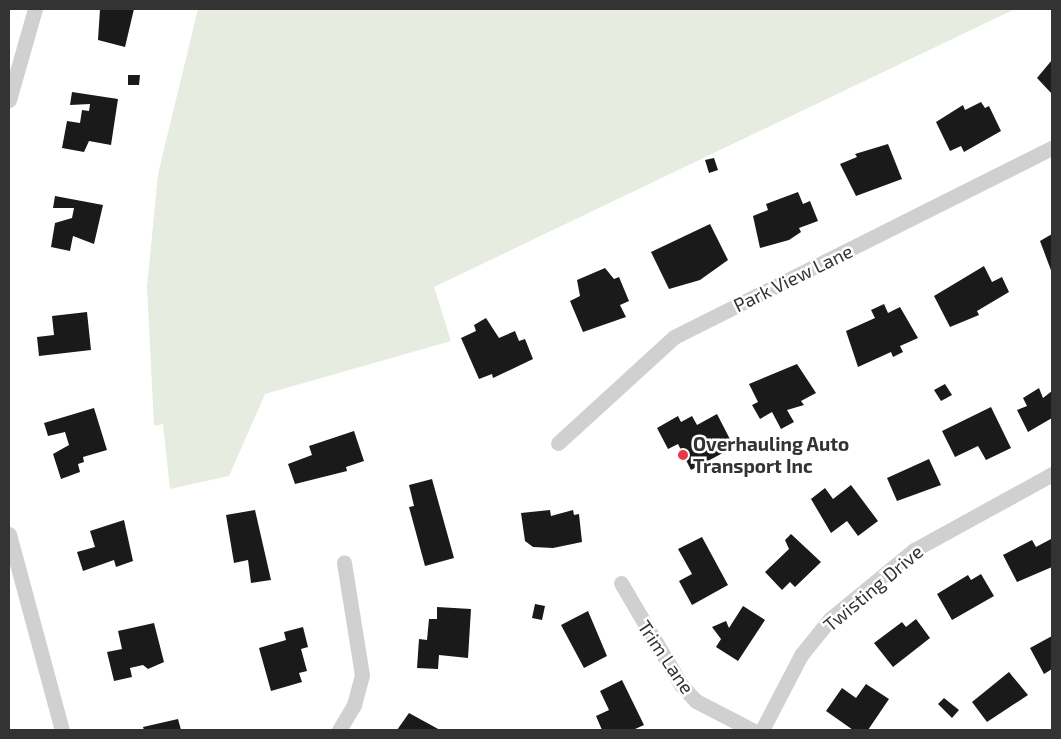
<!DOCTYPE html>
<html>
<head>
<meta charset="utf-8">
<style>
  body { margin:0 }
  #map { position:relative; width:1061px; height:739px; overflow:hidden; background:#fff; font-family:"Exo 2",sans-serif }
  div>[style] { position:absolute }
  .green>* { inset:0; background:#e6ecdf }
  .building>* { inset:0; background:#1a1a1a }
  .street>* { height:15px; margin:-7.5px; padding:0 7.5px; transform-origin:7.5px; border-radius:7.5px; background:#d0d0d0 }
  .dots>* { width:14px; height:14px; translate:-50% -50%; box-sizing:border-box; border:2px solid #fff; border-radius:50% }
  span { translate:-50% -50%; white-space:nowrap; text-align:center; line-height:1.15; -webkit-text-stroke:5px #fff; paint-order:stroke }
  .street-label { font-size:19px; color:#333 }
  .poi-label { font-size:19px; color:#333; font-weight:700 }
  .left { translate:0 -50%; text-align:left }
  .frame { position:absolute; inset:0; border:10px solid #333; pointer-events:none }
</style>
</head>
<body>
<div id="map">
  <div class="green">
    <div style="clip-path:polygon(198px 9px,1015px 9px,434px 287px,451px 341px,265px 394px,229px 476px,170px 489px,163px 424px,154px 426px,147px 287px,158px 174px)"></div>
  </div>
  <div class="building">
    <div style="clip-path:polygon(100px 9px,134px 9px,125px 47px,98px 40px)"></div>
    <div style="clip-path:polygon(1052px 60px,1052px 94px,1037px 78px)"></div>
    <div style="clip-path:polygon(128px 75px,140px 75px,139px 85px,128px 85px)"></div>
    <div style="clip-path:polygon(72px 92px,118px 99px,111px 145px,89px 141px,84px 152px,62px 148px,67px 121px,80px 123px,82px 110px,89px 111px,90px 104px,70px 105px)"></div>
    <div style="clip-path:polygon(981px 102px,985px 108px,989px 106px,1001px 131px,964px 152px,961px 146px,950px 151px,936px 122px,963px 105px,965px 110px)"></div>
    <div style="clip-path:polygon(888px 144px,902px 179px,856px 196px,840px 164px,857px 157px,855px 154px)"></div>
    <div style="clip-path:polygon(714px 158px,718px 170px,709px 173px,705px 160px)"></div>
    <div style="clip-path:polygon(798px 192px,803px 204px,810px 201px,818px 221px,799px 228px,801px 232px,789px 240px,760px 248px,753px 216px,768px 210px,766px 204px)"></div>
    <div style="clip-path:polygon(55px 196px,103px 205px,94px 244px,73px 236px,70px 251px,51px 247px,55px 223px,72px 218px,74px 208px,53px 208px)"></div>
    <div style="clip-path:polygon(710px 224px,728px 260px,700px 280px,669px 289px,651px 252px)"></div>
    <div style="clip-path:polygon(1052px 234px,1052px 273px,1040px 241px)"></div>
    <div style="clip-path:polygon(984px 266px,992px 282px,1002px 277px,1009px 292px,977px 311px,979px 315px,950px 327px,934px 296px)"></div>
    <div style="clip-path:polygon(605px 268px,614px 279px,619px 277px,629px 301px,620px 305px,626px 317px,583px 332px,570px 301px,580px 296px,577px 280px)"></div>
    <div style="clip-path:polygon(884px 304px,888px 313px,900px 307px,918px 338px,900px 346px,903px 352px,893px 357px,891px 352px,858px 367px,846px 331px,875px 318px,871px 310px)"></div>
    <div style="clip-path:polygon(87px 312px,91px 350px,39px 356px,37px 337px,54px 335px,52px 316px)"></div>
    <div style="clip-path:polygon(486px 318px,499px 338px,515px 331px,519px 341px,525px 339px,533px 359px,493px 378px,492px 374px,479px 379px,461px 338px,476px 331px,474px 325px)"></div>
    <div style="clip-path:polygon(797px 364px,816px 393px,801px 401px,804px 405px,787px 410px,794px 422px,781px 429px,772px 412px,760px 419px,752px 405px,758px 402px,749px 384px)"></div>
    <div style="clip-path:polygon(945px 384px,952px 395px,941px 401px,934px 390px)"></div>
    <div style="clip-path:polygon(1039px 388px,1043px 398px,1052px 391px,1052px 418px,1028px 432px,1017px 410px,1027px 406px,1023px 398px)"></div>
    <div style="clip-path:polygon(991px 407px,1011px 448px,986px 460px,978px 446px,955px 457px,942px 431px)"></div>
    <div style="clip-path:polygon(94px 408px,107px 450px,83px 457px,84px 462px,78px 464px,80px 472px,61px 479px,53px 454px,69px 445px,65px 432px,48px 436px,44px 423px)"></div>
    <div style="clip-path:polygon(717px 414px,734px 447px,691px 470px,678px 444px,668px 449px,657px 428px,678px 416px,681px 422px,692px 416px,697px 425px)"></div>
    <div style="clip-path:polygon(354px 431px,364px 461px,346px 467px,347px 471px,295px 484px,288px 464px,312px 455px,309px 446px)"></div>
    <div style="clip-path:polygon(929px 459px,941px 485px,897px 501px,887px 478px)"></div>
    <div style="clip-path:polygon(432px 479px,454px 558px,425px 566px,409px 507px,414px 506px,409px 485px)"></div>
    <div style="clip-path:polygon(851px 485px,878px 521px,858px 536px,847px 521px,831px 533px,811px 499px,825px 488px,833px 499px)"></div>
    <div style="clip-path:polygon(255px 510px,271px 580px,251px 583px,248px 560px,234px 563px,226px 515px)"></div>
    <div style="clip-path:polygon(550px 510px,551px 516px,573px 510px,574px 515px,579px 514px,582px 542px,553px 548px,533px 547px,525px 541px,521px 513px)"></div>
    <div style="clip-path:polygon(124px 520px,133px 561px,116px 567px,114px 560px,83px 571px,77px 552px,95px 547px,90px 531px)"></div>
    <div style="clip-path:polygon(791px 534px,821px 562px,795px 587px,790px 582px,782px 590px,765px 572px,789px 549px,785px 540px)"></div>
    <div style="clip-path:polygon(702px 537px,728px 585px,692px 605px,679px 581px,692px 574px,678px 549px)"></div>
    <div style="clip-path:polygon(1051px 539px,1052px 567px,1017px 582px,1003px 555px,1032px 540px,1036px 547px)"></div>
    <div style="clip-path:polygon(981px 574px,994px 596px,952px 620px,937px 594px,968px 575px,971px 580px)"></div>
    <div style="clip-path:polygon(535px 604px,545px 606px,542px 620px,532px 618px)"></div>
    <div style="clip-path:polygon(743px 606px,765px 620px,738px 661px,716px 647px,721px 639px,712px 627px,726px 621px,729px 628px)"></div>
    <div style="clip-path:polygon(437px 607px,471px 609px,468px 658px,439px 655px,438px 669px,417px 668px,419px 639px,427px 640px,429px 619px,437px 619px)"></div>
    <div style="clip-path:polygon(588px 611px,607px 656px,584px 668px,561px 625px)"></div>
    <div style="clip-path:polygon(916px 619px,930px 638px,893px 667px,874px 643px,902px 622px,906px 627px)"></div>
    <div style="clip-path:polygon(154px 623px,164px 662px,148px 669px,143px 665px,130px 668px,132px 677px,114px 681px,107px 652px,122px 649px,118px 631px)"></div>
    <div style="clip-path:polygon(303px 627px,308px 647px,301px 649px,307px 671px,299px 673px,302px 682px,271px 691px,259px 648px,286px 640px,284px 632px)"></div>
    <div style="clip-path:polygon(1052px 636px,1052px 669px,1044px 674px,1030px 648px)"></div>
    <div style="clip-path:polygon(1009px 672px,1028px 695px,987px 722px,972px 702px)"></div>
    <div style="clip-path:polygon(622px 680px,644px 725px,633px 730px,602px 730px,596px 716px,609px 710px,600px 691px)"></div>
    <div style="clip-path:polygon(866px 684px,889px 699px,868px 730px,853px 730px,826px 711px,842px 688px,856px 698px)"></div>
    <div style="clip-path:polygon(944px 698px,959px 710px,952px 718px,938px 704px)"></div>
    <div style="clip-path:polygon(409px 713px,440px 730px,397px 730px)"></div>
    <div style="clip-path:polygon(178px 719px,181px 730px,144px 730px,143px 727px)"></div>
  </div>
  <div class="street">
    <div style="left:9px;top:100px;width:95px;rotate:-74.1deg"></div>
    <div style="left:558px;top:443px;width:157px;rotate:-42.4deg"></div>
    <div style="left:674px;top:337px;width:423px;rotate:-26.6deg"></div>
    <div style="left:9px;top:534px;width:203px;rotate:74.9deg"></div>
    <div style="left:621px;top:583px;width:118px;rotate:59.5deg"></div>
    <div style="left:681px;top:685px;width:22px;rotate:47deg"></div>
    <div style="left:696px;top:701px;width:63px;rotate:27.4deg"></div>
    <div style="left:339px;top:730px;width:29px;rotate:-59deg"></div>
    <div style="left:354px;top:705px;width:31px;rotate:-75deg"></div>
    <div style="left:362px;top:675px;width:114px;rotate:-99.1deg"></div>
    <div style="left:762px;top:730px;width:85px;rotate:-62.5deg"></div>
    <div style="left:801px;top:655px;width:46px;rotate:-51.1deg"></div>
    <div style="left:830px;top:619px;width:109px;rotate:-39.4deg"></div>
    <div style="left:914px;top:550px;width:158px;rotate:-28.8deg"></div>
  </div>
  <div class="dots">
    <div style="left:683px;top:455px;background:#e63946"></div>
  </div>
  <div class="street-label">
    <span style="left:793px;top:278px;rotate:-26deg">Park View Lane</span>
    <span style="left:873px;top:588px;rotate:-40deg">Twisting Drive</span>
    <span style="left:666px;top:657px;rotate:56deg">Trim Lane</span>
  </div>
  <div class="poi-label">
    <span class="left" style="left:693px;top:455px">Overhauling Auto<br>Transport Inc</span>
  </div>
  <div class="frame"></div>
</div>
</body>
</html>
